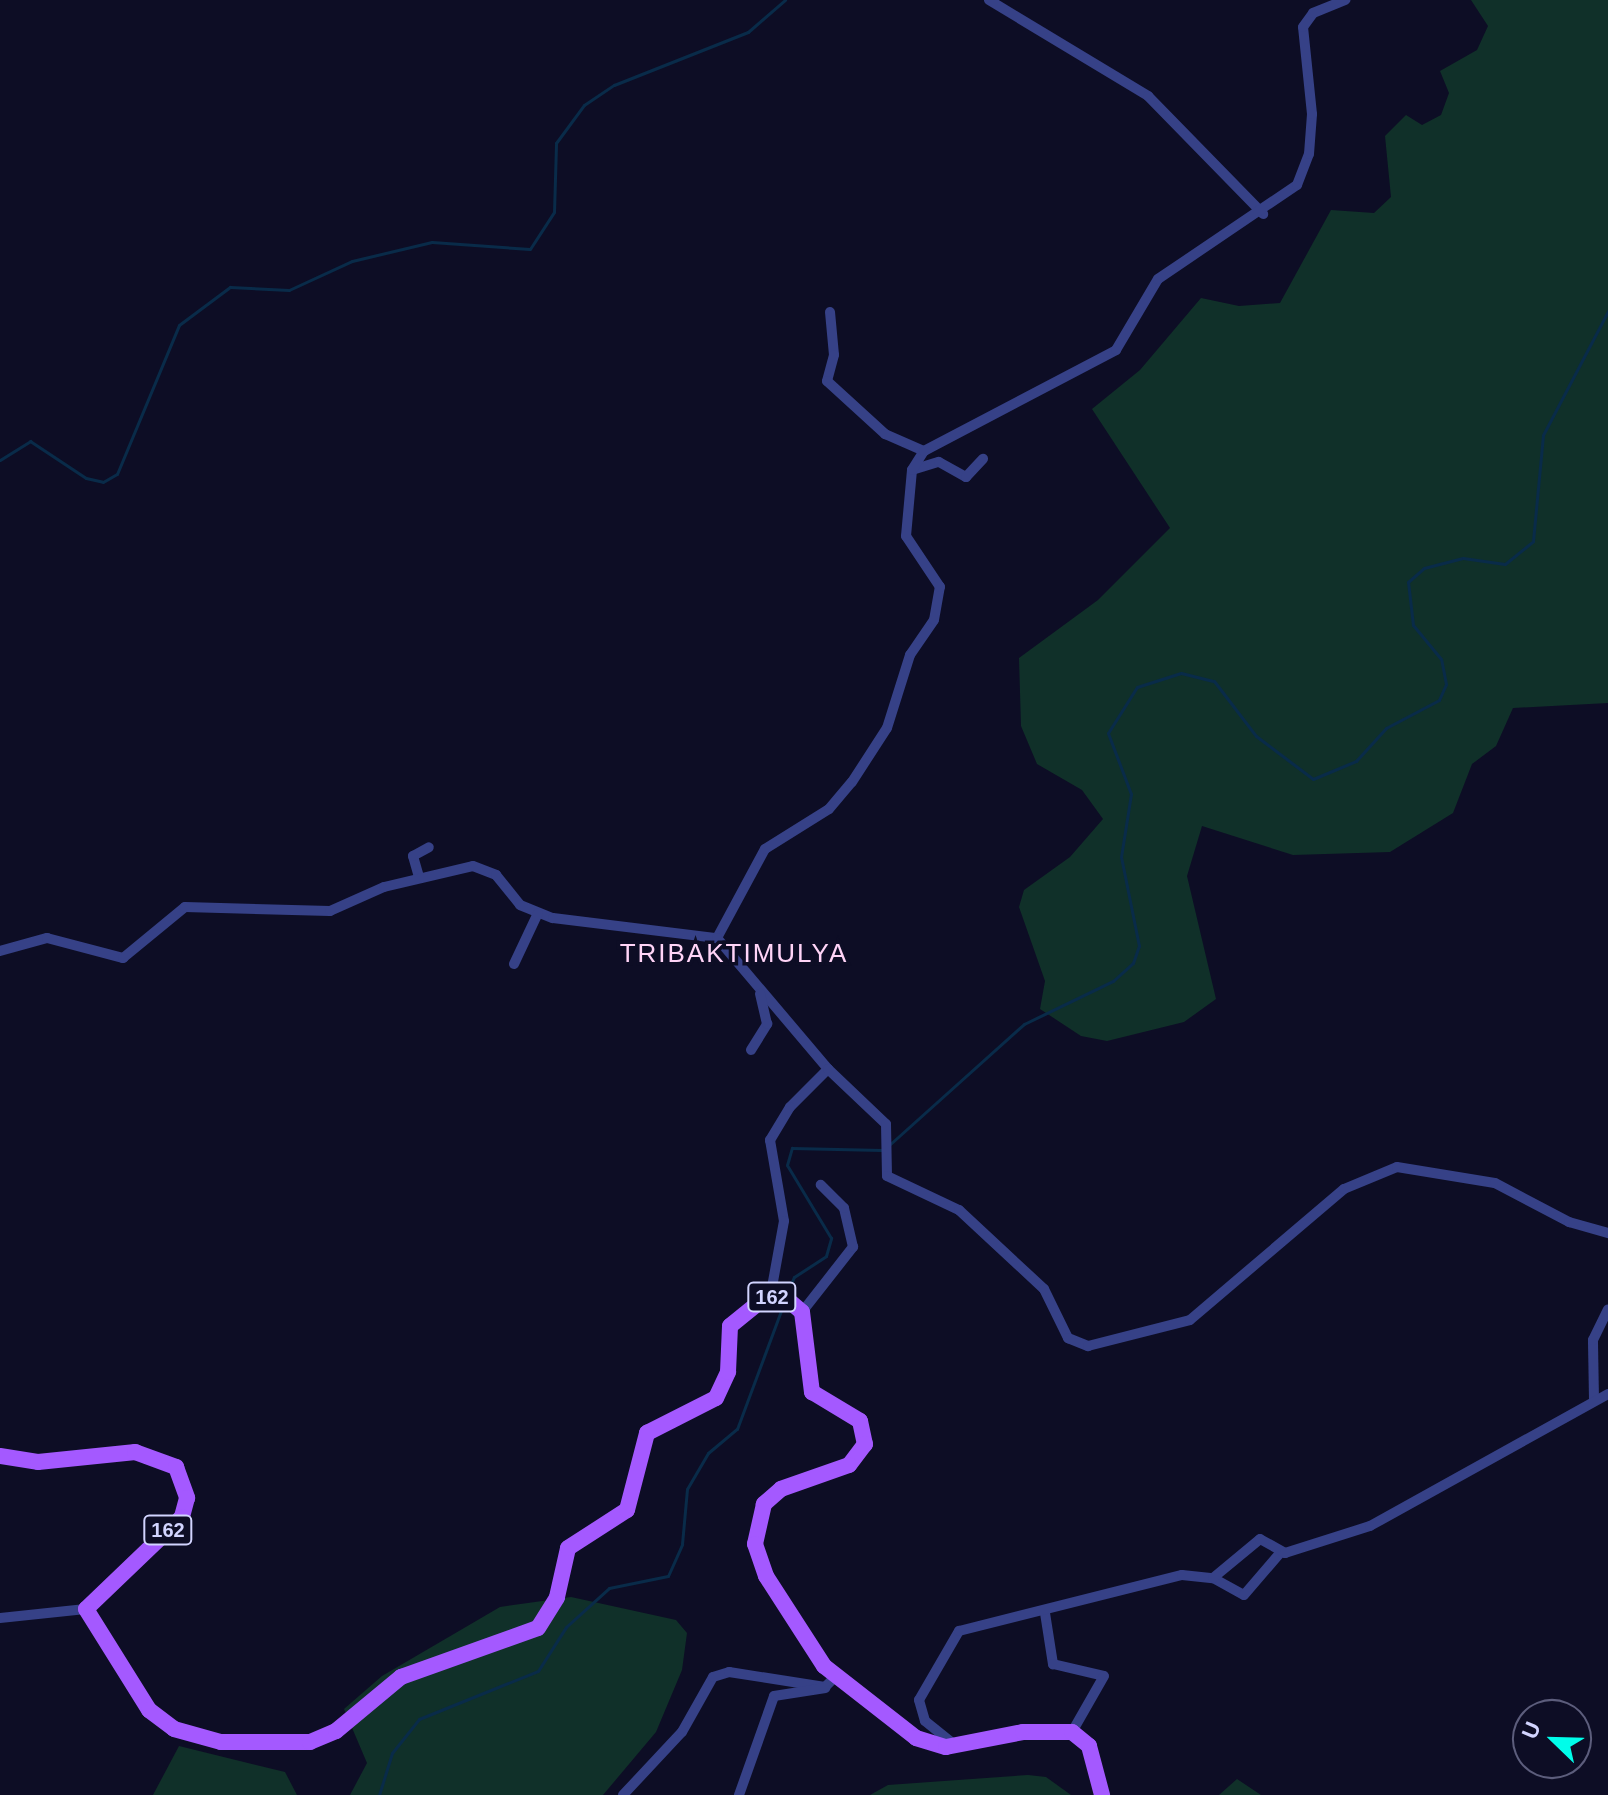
<!DOCTYPE html>
<html>
<head>
<meta charset="utf-8">
<style>
  body { margin:0 }
  #map { position:relative; width:1608px; height:1795px; overflow:hidden; background:#0d0d25; font-family:Arial,sans-serif }
  div>[style] { position:absolute }
  .green>* { inset:0; background:#103029 }
  .stream>* { height:3px; margin:-1.5px; padding:0 1.5px; transform-origin:1.5px; border-radius:1.5px; background:#092b49 }
  .minor>* { height:10px; margin:-5px; padding:0 5px; transform-origin:5px; border-radius:5px; background:#364187 }
  .primary>* { height:16px; margin:-8px; padding:0 8px; transform-origin:8px; border-radius:8px; background:#a459ff }
  span { translate:-50% -50%; white-space:nowrap; text-align:center; line-height:1.15; -webkit-text-stroke:7px #0d0d25; paint-order:stroke }
  .shield-label span { padding:2px 6px; background:#0d0d25; border:2px solid; border-radius:6px; -webkit-text-stroke-width:0 }
  .shield-label { font-size:20px; color:#d2d4ff; font-weight:700 }
  .quarter-label { font-size:26px; color:#ffd4f7; letter-spacing:2px }
  .north { position:absolute; left:1512px; top:1699px; width:80px; height:80px; box-sizing:border-box; background:#0d0d25; border:2px solid #5c5d7c; border-radius:50%; rotate:293deg; font-size:22px; font-weight:700; line-height:32px; text-align:center; color:#d2d4ff }
  .north::after { content:''; display:block; margin:auto; width:28px; height:36px; background:#00fdea; clip-path:polygon(50% 0,100% 100%,50% 72%,0 100%) }
</style>
</head>
<body>
<div id="map">
  <div class="green">
    <div style="clip-path:polygon(1471px 0,1608px 0,1608px 703px,1513px 708px,1496px 746px,1472px 764px,1453px 813px,1390px 852px,1293px 855px,1202px 826px,1187px 876px,1216px 999px,1184px 1022px,1107px 1041px,1081px 1036px,1040px 1009px,1045px 981px,1019px 907px,1024px 890px,1070px 857px,1103px 819px,1082px 790px,1037px 764px,1021px 726px,1019px 658px,1098px 600px,1170px 528px,1092px 409px,1140px 370px,1201px 298px,1239px 306px,1280px 303px,1331px 210px,1374px 213px,1391px 197px,1385px 136px,1406px 115px,1422px 125px,1441px 115px,1449px 93px,1440px 71px,1477px 50px,1488px 26px)"></div>
    <div style="clip-path:polygon(571px 1597px,676px 1620px,687px 1633px,682px 1670px,656px 1732px,603px 1795px,350px 1795px,367px 1763px,344px 1709px,382px 1676px,500px 1607px)"></div>
    <div style="clip-path:polygon(179px 1746px,285px 1772px,297px 1795px,153px 1795px)"></div>
    <div style="clip-path:polygon(1028px 1775px,1046px 1777px,1071px 1795px,870px 1795px,888px 1785px)"></div>
    <div style="clip-path:polygon(1237px 1779px,1261px 1795px,1219px 1795px)"></div>
  </div>
  <div class="stream">
    <div style="left:0;top:460px;width:36px;rotate:-32deg"></div>
    <div style="left:30px;top:441px;width:67px;rotate:33.5deg"></div>
    <div style="left:86px;top:478px;width:17px;rotate:13deg"></div>
    <div style="left:103px;top:482px;width:16px;rotate:-30deg"></div>
    <div style="left:117px;top:474px;width:161px;rotate:-67.4deg"></div>
    <div style="left:179px;top:325px;width:64px;rotate:-36.7deg"></div>
    <div style="left:230px;top:287px;width:59px;rotate:2.9deg"></div>
    <div style="left:289px;top:290px;width:69px;rotate:-24.7deg"></div>
    <div style="left:352px;top:261px;width:82px;rotate:-13.4deg"></div>
    <div style="left:432px;top:242px;width:98px;rotate:4.1deg"></div>
    <div style="left:530px;top:249px;width:44px;rotate:-57deg"></div>
    <div style="left:554px;top:212px;width:69px;rotate:-88.3deg"></div>
    <div style="left:556px;top:143px;width:47px;rotate:-53.6deg"></div>
    <div style="left:584px;top:105px;width:36px;rotate:-34deg"></div>
    <div style="left:614px;top:85px;width:144px;rotate:-21.6deg"></div>
    <div style="left:748px;top:32px;width:49px;rotate:-40.9deg"></div>
    <div style="left:888px;top:1146px;width:183px;rotate:-41.9deg"></div>
    <div style="left:1024px;top:1024px;width:99px;rotate:-25.8deg"></div>
    <div style="left:1113px;top:981px;width:27px;rotate:-42deg"></div>
    <div style="left:1133px;top:963px;width:18px;rotate:-71deg"></div>
    <div style="left:1139px;top:946px;width:91px;rotate:-101.4deg"></div>
    <div style="left:1121px;top:857px;width:64px;rotate:-81deg"></div>
    <div style="left:1131px;top:794px;width:65px;rotate:-110.7deg"></div>
    <div style="left:1108px;top:733px;width:54px;rotate:-57.8deg"></div>
    <div style="left:1137px;top:687px;width:46px;rotate:-17.7deg"></div>
    <div style="left:1181px;top:673px;width:34px;rotate:14deg"></div>
    <div style="left:1214px;top:681px;width:69px;rotate:52.6deg"></div>
    <div style="left:1256px;top:736px;width:71px;rotate:37deg"></div>
    <div style="left:1313px;top:779px;width:47px;rotate:-22.7deg"></div>
    <div style="left:1356px;top:761px;width:45px;rotate:-47.7deg"></div>
    <div style="left:1386px;top:728px;width:60px;rotate:-27.8deg"></div>
    <div style="left:1439px;top:700px;width:17px;rotate:-66deg"></div>
    <div style="left:1446px;top:684px;width:25px;rotate:-101deg"></div>
    <div style="left:1441px;top:659px;width:44px;rotate:-129.5deg"></div>
    <div style="left:1413px;top:625px;width:43px;rotate:-96.6deg"></div>
    <div style="left:1408px;top:582px;width:21px;rotate:-41deg"></div>
    <div style="left:1424px;top:568px;width:40px;rotate:-14.4deg"></div>
    <div style="left:1463px;top:558px;width:42px;rotate:8.1deg"></div>
    <div style="left:1505px;top:564px;width:36px;rotate:-39deg"></div>
    <div style="left:1533px;top:541px;width:106px;rotate:-84.6deg"></div>
    <div style="left:1543px;top:435px;width:140px;rotate:-62.3deg"></div>
    <div style="left:787px;top:1294px;width:18px;rotate:-68deg"></div>
    <div style="left:794px;top:1277px;width:38px;rotate:-33deg"></div>
    <div style="left:826px;top:1256px;width:19px;rotate:-74deg"></div>
    <div style="left:831px;top:1238px;width:85px;rotate:-121.1deg"></div>
    <div style="left:787px;top:1165px;width:18px;rotate:-74deg"></div>
    <div style="left:792px;top:1148px;width:90px;rotate:1.3deg"></div>
    <div style="left:379px;top:1795px;width:44px;rotate:-72.8deg"></div>
    <div style="left:392px;top:1753px;width:43px;rotate:-51.5deg"></div>
    <div style="left:419px;top:1719px;width:128px;rotate:-22deg"></div>
    <div style="left:538px;top:1671px;width:52px;rotate:-57.5deg"></div>
    <div style="left:566px;top:1627px;width:58px;rotate:-42.2deg"></div>
    <div style="left:609px;top:1588px;width:60px;rotate:-11.5deg"></div>
    <div style="left:668px;top:1576px;width:35px;rotate:-66deg"></div>
    <div style="left:682px;top:1544px;width:55px;rotate:-84.8deg"></div>
    <div style="left:687px;top:1489px;width:42px;rotate:-59.7deg"></div>
    <div style="left:708px;top:1453px;width:38px;rotate:-40deg"></div>
    <div style="left:737px;top:1429px;width:132px;rotate:-69.6deg"></div>
  </div>
  <div class="minor">
    <div style="left:989px;top:0;width:186px;rotate:31.1deg"></div>
    <div style="left:1148px;top:96px;width:165px;rotate:45.7deg"></div>
    <div style="left:830px;top:312px;width:43px;rotate:84.7deg"></div>
    <div style="left:834px;top:355px;width:27px;rotate:105deg"></div>
    <div style="left:827px;top:381px;width:79px;rotate:42.4deg"></div>
    <div style="left:885px;top:434px;width:43px;rotate:23.6deg"></div>
    <div style="left:912px;top:470px;width:28px;rotate:-17deg"></div>
    <div style="left:939px;top:462px;width:31px;rotate:29deg"></div>
    <div style="left:966px;top:477px;width:25px;rotate:-47deg"></div>
    <div style="left:419px;top:877px;width:22px;rotate:-106deg"></div>
    <div style="left:413px;top:856px;width:18px;rotate:-29deg"></div>
    <div style="left:717px;top:938px;width:101px;rotate:-61.7deg"></div>
    <div style="left:765px;top:849px;width:75px;rotate:-32deg"></div>
    <div style="left:829px;top:809px;width:35px;rotate:-50deg"></div>
    <div style="left:852px;top:782px;width:64px;rotate:-57.1deg"></div>
    <div style="left:887px;top:728px;width:77px;rotate:-72.5deg"></div>
    <div style="left:910px;top:655px;width:42px;rotate:-55.6deg"></div>
    <div style="left:934px;top:620px;width:34px;rotate:-80deg"></div>
    <div style="left:940px;top:587px;width:61px;rotate:-123.7deg"></div>
    <div style="left:906px;top:536px;width:66px;rotate:-84.8deg"></div>
    <div style="left:912px;top:470px;width:22px;rotate:-58deg"></div>
    <div style="left:924px;top:451px;width:217px;rotate:-27.7deg"></div>
    <div style="left:1116px;top:350px;width:82px;rotate:-59.4deg"></div>
    <div style="left:1158px;top:279px;width:168px;rotate:-34.1deg"></div>
    <div style="left:1297px;top:185px;width:33px;rotate:-69deg"></div>
    <div style="left:1309px;top:154px;width:40px;rotate:-85.7deg"></div>
    <div style="left:1312px;top:114px;width:87px;rotate:-95.9deg"></div>
    <div style="left:1303px;top:27px;width:17px;rotate:-54deg"></div>
    <div style="left:1313px;top:13px;width:35px;rotate:-22deg"></div>
    <div style="left:0;top:951px;width:49px;rotate:-15.5deg"></div>
    <div style="left:47px;top:938px;width:79px;rotate:14.7deg"></div>
    <div style="left:123px;top:958px;width:80px;rotate:-39.4deg"></div>
    <div style="left:185px;top:907px;width:145px;rotate:1.6deg"></div>
    <div style="left:330px;top:911px;width:59px;rotate:-24deg"></div>
    <div style="left:384px;top:887px;width:91px;rotate:-13.3deg"></div>
    <div style="left:473px;top:866px;width:25px;rotate:21deg"></div>
    <div style="left:496px;top:875px;width:38px;rotate:51deg"></div>
    <div style="left:520px;top:905px;width:35px;rotate:22deg"></div>
    <div style="left:553px;top:918px;width:165px;rotate:7deg"></div>
    <div style="left:717px;top:938px;width:172px;rotate:49.7deg"></div>
    <div style="left:828px;top:1069px;width:54px;rotate:135deg"></div>
    <div style="left:790px;top:1107px;width:39px;rotate:121deg"></div>
    <div style="left:770px;top:1140px;width:82px;rotate:80.2deg"></div>
    <div style="left:784px;top:1221px;width:78px;rotate:100.3deg"></div>
    <div style="left:514px;top:964px;width:56px;rotate:-64.8deg"></div>
    <div style="left:751px;top:1050px;width:31px;rotate:-58deg"></div>
    <div style="left:767px;top:1024px;width:31px;rotate:-103deg"></div>
    <div style="left:828px;top:1069px;width:80px;rotate:43.5deg"></div>
    <div style="left:886px;top:1124px;width:52px;rotate:88.9deg"></div>
    <div style="left:887px;top:1176px;width:80px;rotate:25.3deg"></div>
    <div style="left:959px;top:1210px;width:116px;rotate:42.9deg"></div>
    <div style="left:1044px;top:1289px;width:55px;rotate:63.9deg"></div>
    <div style="left:1068px;top:1338px;width:22px;rotate:22deg"></div>
    <div style="left:1088px;top:1346px;width:105px;rotate:-14.3deg"></div>
    <div style="left:1190px;top:1320px;width:202px;rotate:-40.4deg"></div>
    <div style="left:1344px;top:1189px;width:57px;rotate:-22.5deg"></div>
    <div style="left:1397px;top:1167px;width:99px;rotate:9.3deg"></div>
    <div style="left:1495px;top:1183px;width:84px;rotate:27.8deg"></div>
    <div style="left:1569px;top:1222px;width:41px;rotate:15.8deg"></div>
    <div style="left:802px;top:1312px;width:83px;rotate:-51.9deg"></div>
    <div style="left:853px;top:1247px;width:40px;rotate:-103deg"></div>
    <div style="left:844px;top:1208px;width:33px;rotate:-135deg"></div>
    <div style="left:1594px;top:1400px;width:60px;rotate:-91deg"></div>
    <div style="left:1593px;top:1340px;width:34px;rotate:-64deg"></div>
    <div style="left:1213px;top:1578px;width:35px;rotate:29deg"></div>
    <div style="left:1244px;top:1595px;width:57px;rotate:-49.3deg"></div>
    <div style="left:1045px;top:1613px;width:52px;rotate:81.1deg"></div>
    <div style="left:1053px;top:1664px;width:52px;rotate:13.2deg"></div>
    <div style="left:1104px;top:1676px;width:64px;rotate:119.7deg"></div>
    <div style="left:0;top:1618px;width:86px;rotate:-6deg"></div>
    <div style="left:956px;top:1746px;width:40px;rotate:-141deg"></div>
    <div style="left:925px;top:1721px;width:22px;rotate:-106deg"></div>
    <div style="left:919px;top:1700px;width:80px;rotate:-59.9deg"></div>
    <div style="left:959px;top:1631px;width:230px;rotate:-14.1deg"></div>
    <div style="left:1182px;top:1575px;width:31px;rotate:6deg"></div>
    <div style="left:1213px;top:1578px;width:61px;rotate:-39.7deg"></div>
    <div style="left:1260px;top:1539px;width:29px;rotate:29deg"></div>
    <div style="left:1285px;top:1553px;width:89px;rotate:-17.6deg"></div>
    <div style="left:1370px;top:1526px;width:272px;rotate:-29deg"></div>
    <div style="left:623px;top:1795px;width:86px;rotate:-46.9deg"></div>
    <div style="left:682px;top:1732px;width:63px;rotate:-60.6deg"></div>
    <div style="left:713px;top:1677px;width:17px;rotate:-17deg"></div>
    <div style="left:729px;top:1672px;width:97px;rotate:8.9deg"></div>
    <div style="left:825px;top:1687px;width:16px;rotate:-45deg"></div>
    <div style="left:739px;top:1795px;width:105px;rotate:-70.5deg"></div>
    <div style="left:774px;top:1696px;width:52px;rotate:-8.9deg"></div>
  </div>
  <div class="primary">
    <div style="left:0;top:1456px;width:38px;rotate:9deg"></div>
    <div style="left:38px;top:1462px;width:98px;rotate:-5.9deg"></div>
    <div style="left:135px;top:1452px;width:44px;rotate:20.1deg"></div>
    <div style="left:176px;top:1467px;width:33px;rotate:70deg"></div>
    <div style="left:187px;top:1498px;width:20px;rotate:105deg"></div>
    <div style="left:182px;top:1517px;width:133px;rotate:136.2deg"></div>
    <div style="left:86px;top:1609px;width:119px;rotate:58deg"></div>
    <div style="left:149px;top:1710px;width:31px;rotate:37deg"></div>
    <div style="left:174px;top:1729px;width:49px;rotate:15.5deg"></div>
    <div style="left:221px;top:1742px;width:89px"></div>
    <div style="left:310px;top:1742px;width:28px;rotate:-23deg"></div>
    <div style="left:336px;top:1731px;width:85px;rotate:-39.7deg"></div>
    <div style="left:401px;top:1677px;width:145px;rotate:-19.7deg"></div>
    <div style="left:538px;top:1628px;width:36px;rotate:-58deg"></div>
    <div style="left:557px;top:1597px;width:50px;rotate:-77.3deg"></div>
    <div style="left:568px;top:1548px;width:70px;rotate:-32.8deg"></div>
    <div style="left:627px;top:1510px;width:80px;rotate:-75.4deg"></div>
    <div style="left:647px;top:1433px;width:77px;rotate:-26.9deg"></div>
    <div style="left:716px;top:1398px;width:29px;rotate:-65deg"></div>
    <div style="left:728px;top:1372px;width:46px;rotate:-87.5deg"></div>
    <div style="left:730px;top:1326px;width:41px;rotate:-39.1deg"></div>
    <div style="left:762px;top:1300px;width:25px;rotate:-2deg"></div>
    <div style="left:787px;top:1299px;width:20px;rotate:41deg"></div>
    <div style="left:802px;top:1312px;width:81px;rotate:82.9deg"></div>
    <div style="left:812px;top:1392px;width:56px;rotate:31.1deg"></div>
    <div style="left:860px;top:1421px;width:24px;rotate:78deg"></div>
    <div style="left:865px;top:1444px;width:26px;rotate:127deg"></div>
    <div style="left:849px;top:1465px;width:72px;rotate:160.6deg"></div>
    <div style="left:781px;top:1489px;width:23px;rotate:139deg"></div>
    <div style="left:764px;top:1504px;width:41px;rotate:102.7deg"></div>
    <div style="left:755px;top:1544px;width:34px;rotate:71deg"></div>
    <div style="left:766px;top:1576px;width:107px;rotate:57.2deg"></div>
    <div style="left:824px;top:1666px;width:117px;rotate:38deg"></div>
    <div style="left:916px;top:1738px;width:31px;rotate:17deg"></div>
    <div style="left:946px;top:1747px;width:78px;rotate:-11deg"></div>
    <div style="left:1023px;top:1732px;width:49px"></div>
    <div style="left:1072px;top:1732px;width:22px;rotate:39deg"></div>
    <div style="left:1089px;top:1746px;width:51px;rotate:75.1deg"></div>
  </div>
  <div class="shield-label">
    <span style="left:772px;top:1297px">162</span>
    <span style="left:168px;top:1530px">162</span>
  </div>
  <div class="quarter-label">
    <span style="left:734px;top:954px">TRIBAKTIMULYA</span>
  </div>
  <div class="north">U</div>
</div>
</body>
</html>
